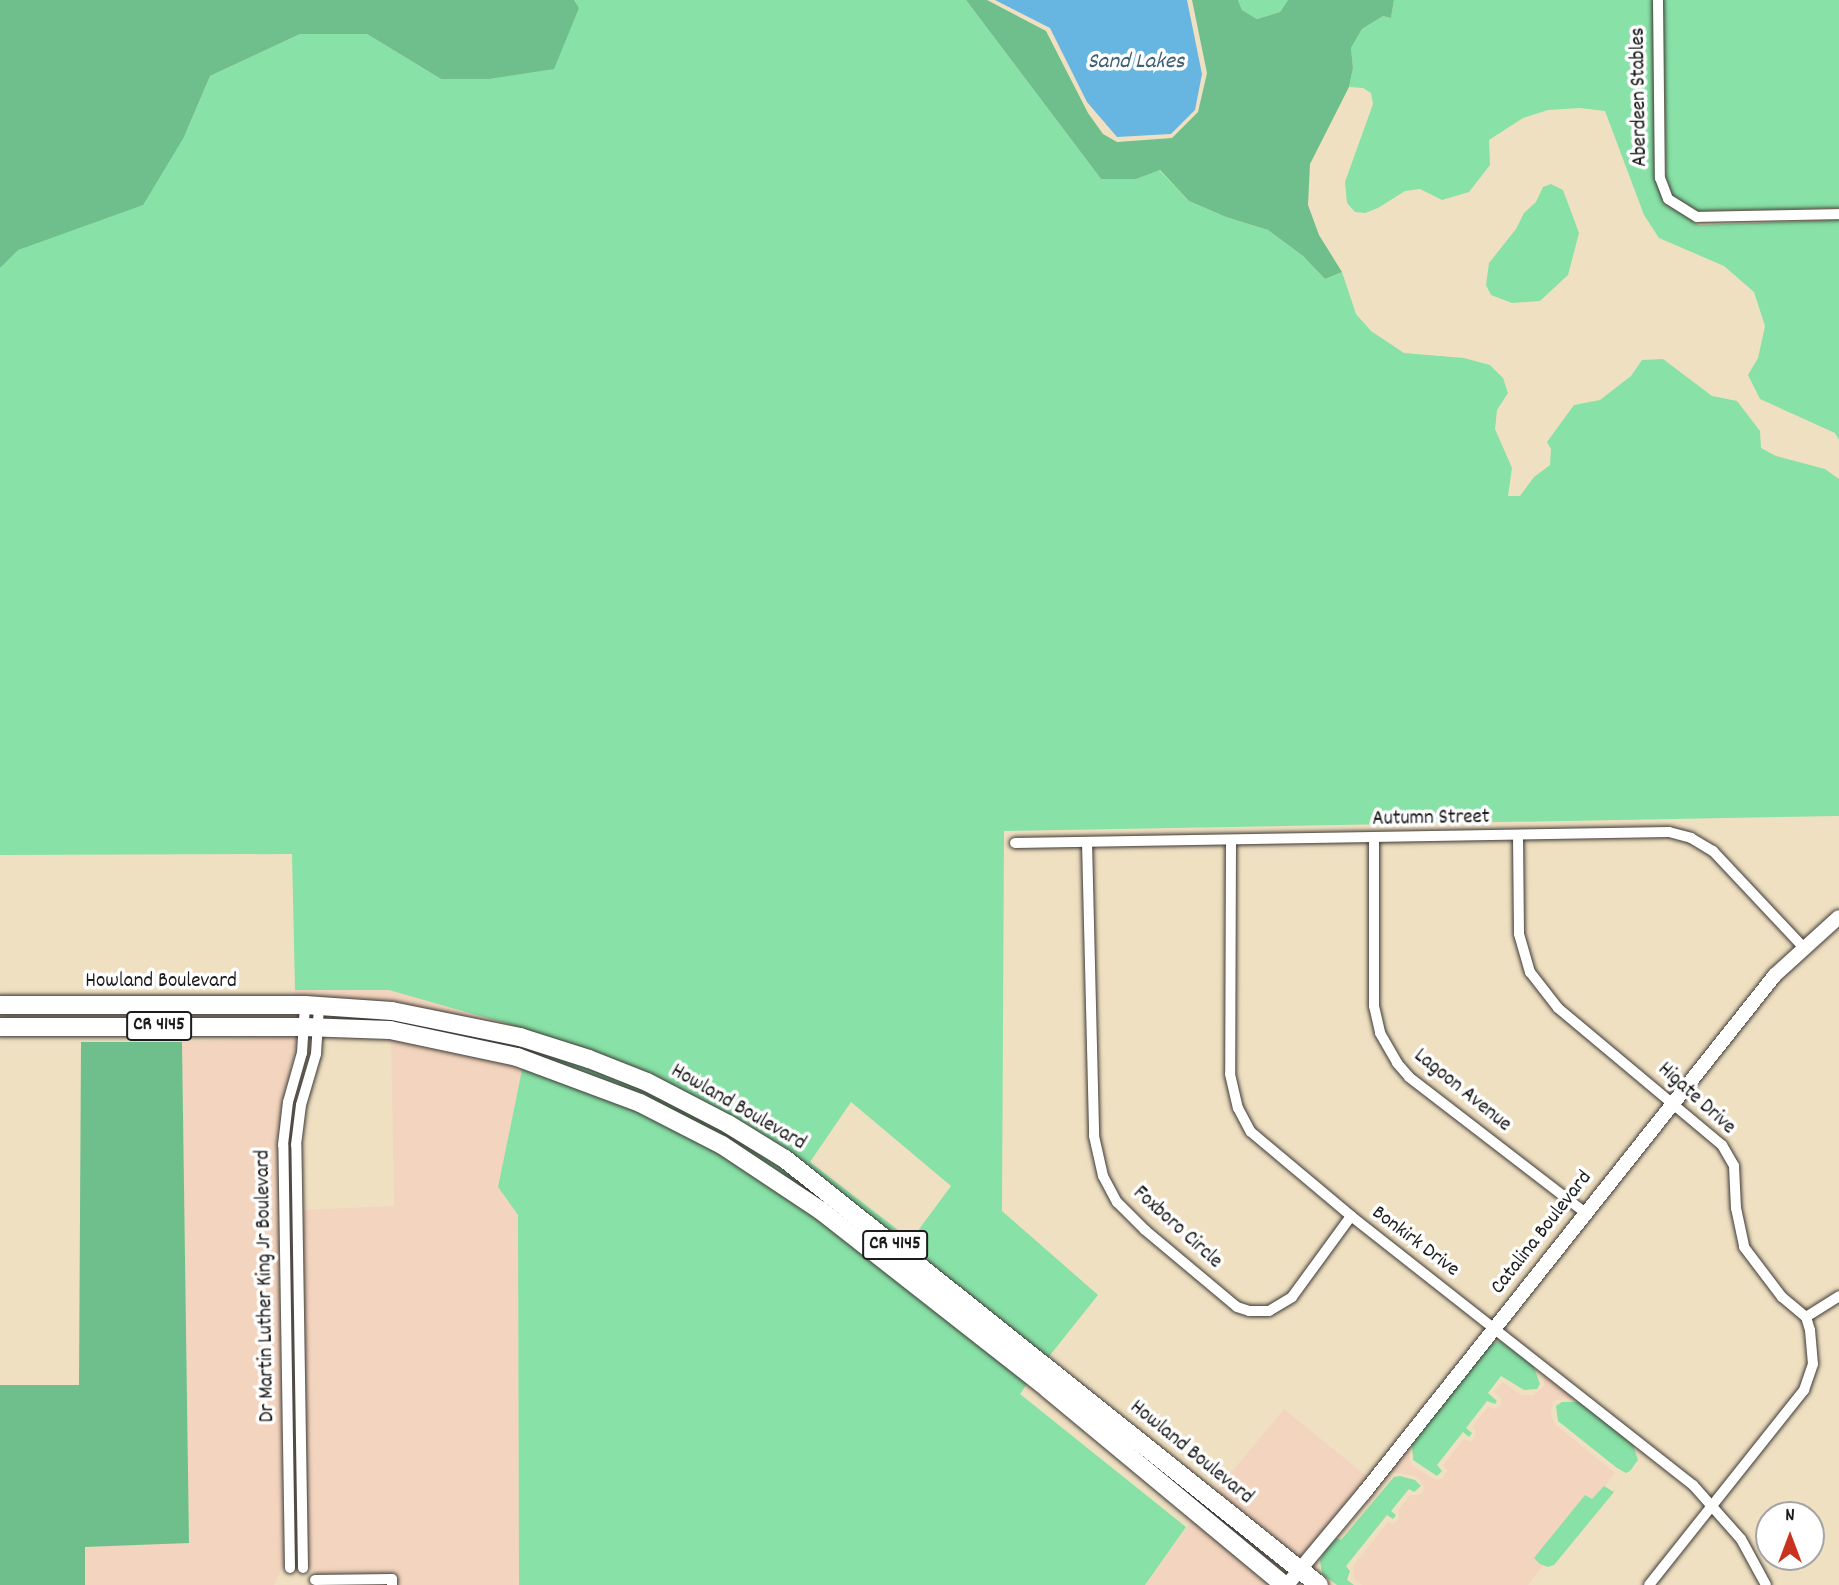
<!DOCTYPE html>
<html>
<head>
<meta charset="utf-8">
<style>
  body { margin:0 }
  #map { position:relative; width:1839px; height:1585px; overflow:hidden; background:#f0e0c2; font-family:Dekko,sans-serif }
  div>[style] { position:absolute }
  .built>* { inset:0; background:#f3d4be }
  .green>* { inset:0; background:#88e1a6 }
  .forest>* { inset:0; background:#6ebf8b }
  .water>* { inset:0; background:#67b6e1 }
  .roads { filter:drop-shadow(0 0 2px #3c3935) drop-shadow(0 0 2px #3c3935) }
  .minor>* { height:10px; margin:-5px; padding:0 5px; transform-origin:5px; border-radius:5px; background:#fff }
  .tertiary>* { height:14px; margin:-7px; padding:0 7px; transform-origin:7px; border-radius:7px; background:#fff }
  .primary>* { height:18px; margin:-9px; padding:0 9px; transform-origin:9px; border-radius:9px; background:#fff }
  span { translate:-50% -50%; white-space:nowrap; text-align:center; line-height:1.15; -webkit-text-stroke:7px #fff; paint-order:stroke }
  .shield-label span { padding:2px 5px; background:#fff; border:2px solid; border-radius:5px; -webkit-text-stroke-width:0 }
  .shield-label { font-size:19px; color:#1c1c1c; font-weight:700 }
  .street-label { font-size:21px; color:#1c1c1c }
  .water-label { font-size:23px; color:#3e6175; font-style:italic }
  .north { position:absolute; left:1755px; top:1501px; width:70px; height:70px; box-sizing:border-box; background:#fff; border:2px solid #a4a4a4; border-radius:50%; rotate:0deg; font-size:19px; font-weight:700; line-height:28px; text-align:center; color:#1c1c1c }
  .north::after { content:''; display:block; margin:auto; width:24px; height:32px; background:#c8321e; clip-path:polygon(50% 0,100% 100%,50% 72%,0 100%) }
</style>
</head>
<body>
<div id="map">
  <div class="built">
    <div style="clip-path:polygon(295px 990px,389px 990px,530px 1030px,529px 1034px,295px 999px)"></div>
    <div style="clip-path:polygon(391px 1036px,523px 1065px,498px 1187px,518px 1215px,519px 1585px,397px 1585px,392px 1573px,316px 1574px,308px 1565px,303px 1210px,394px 1206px)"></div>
    <div style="clip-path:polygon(298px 1037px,283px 1101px,278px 1145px,283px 1566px,274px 1585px,85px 1585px,84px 1547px,189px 1542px,182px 1042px)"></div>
    <div style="clip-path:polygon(1543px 1372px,1575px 1397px,1553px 1401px,1551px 1414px,1555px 1424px,1615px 1473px,1528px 1585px,1362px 1585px,1354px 1579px,1353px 1566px,1388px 1522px,1393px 1524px,1399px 1519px,1398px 1511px,1410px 1495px,1420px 1495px,1425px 1488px,1416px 1476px,1392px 1472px,1338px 1534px,1407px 1447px,1412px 1466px,1436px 1480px,1442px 1479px,1447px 1471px,1443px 1465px,1464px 1439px,1470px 1442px,1475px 1437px,1476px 1431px,1472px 1427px,1488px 1407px,1496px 1409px,1501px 1404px,1501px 1398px,1494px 1392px,1502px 1382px,1522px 1395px,1533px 1395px,1544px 1386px)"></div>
    <div style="clip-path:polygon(1284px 1409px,1369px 1478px,1299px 1563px,1214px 1493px)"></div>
    <div style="clip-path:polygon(1194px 1517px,1275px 1585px,1145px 1585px)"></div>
  </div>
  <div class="green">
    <div style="clip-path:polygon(evenodd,574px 0,966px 0,1101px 179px,1136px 179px,1159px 170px,1189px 201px,1226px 217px,1268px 230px,1303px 256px,1325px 279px,1342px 272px,1356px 314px,1371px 331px,1404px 353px,1464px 358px,1490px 365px,1503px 378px,1508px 393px,1497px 410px,1495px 429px,1512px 468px,1508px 496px,1520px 496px,1534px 477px,1550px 465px,1551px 449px,1547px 442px,1574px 405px,1600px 400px,1631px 376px,1642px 360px,1663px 359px,1712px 396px,1737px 401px,1760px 431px,1761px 448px,1776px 456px,1825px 469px,1839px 479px,1839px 816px,1004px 831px,1002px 1211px,1098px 1295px,1047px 1359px,788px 1154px,529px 1034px,529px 1030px,389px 990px,295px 990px,292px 854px,0 855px,0 268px,17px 250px,65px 231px,184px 137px,210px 76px,300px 34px,367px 34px,441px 79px,579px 8px,574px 0,851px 1102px,951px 1186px,911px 1240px,810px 1162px,851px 1102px)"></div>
    <div style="clip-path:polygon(1238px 0,1288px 0,1280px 12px,1257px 19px,1242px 10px)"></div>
    <div style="clip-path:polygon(1394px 0,1653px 0,1655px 178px,1665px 204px,1699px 225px,1839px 220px,1839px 440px,1835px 433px,1760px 399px,1748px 375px,1758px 358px,1765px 326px,1754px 292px,1724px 266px,1659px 238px,1644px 215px,1605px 111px,1580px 108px,1548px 110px,1523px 118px,1489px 140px,1490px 165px,1469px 192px,1442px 200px,1420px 189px,1405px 191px,1378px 208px,1365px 213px,1355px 212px,1347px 203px,1345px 182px,1373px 104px,1371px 93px,1363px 88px,1349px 87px,1353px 68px,1351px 48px,1362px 29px,1383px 16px,1391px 18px)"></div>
    <div style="clip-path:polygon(1663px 0,1839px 0,1839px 208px,1698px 211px,1672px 195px,1666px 177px)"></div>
    <div style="clip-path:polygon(1551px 184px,1563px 190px,1579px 233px,1568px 275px,1540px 301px,1512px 303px,1491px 295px,1486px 285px,1489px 263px,1516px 229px,1524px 213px,1536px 202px,1543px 187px)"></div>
    <div style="clip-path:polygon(526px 1046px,645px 1088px,782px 1164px,1040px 1367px,823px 1205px,525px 1053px)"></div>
    <div style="clip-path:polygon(523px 1065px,583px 1085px,720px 1151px,773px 1183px,1029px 1381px,1020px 1394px,1186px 1527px,1145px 1585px,519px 1585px,518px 1215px,498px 1187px)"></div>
    <div style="clip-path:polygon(1500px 1341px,1533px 1365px,1540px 1384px,1537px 1389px,1524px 1390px,1501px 1376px,1488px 1393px,1497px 1401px,1495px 1404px,1487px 1401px,1466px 1428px,1472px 1433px,1469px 1437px,1463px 1432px,1437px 1465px,1442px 1471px,1437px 1476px,1413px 1460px,1412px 1442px,1489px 1345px)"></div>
    <div style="clip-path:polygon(1562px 1402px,1580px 1402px,1633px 1445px,1638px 1460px,1630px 1471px,1626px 1473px,1617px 1468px,1558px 1421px,1556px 1406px)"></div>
    <div style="clip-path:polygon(1400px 1476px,1415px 1480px,1421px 1486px,1414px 1492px,1409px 1489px,1391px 1511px,1396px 1515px,1393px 1519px,1387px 1515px,1346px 1566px,1350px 1571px,1347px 1580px,1354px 1585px,1337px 1585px,1322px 1574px,1320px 1560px,1325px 1551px,1337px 1538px,1341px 1540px,1394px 1477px)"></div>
    <div style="clip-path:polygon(1604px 1486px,1614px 1492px,1554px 1565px,1548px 1567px,1540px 1564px,1534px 1558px,1585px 1495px,1592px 1499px)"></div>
  </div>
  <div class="forest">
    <div style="clip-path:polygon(0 0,574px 0,579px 8px,554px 69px,489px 79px,441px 79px,367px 34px,300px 34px,210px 76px,184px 137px,143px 205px,18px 250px,0 268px)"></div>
    <div style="clip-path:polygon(966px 0,987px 0,1046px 31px,1088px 113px,1103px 134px,1117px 142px,1172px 138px,1198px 112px,1207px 73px,1192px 0,1238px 0,1242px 10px,1257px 19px,1280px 12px,1288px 0,1394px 0,1391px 18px,1383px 16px,1362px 29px,1351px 48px,1353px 68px,1349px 87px,1310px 164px,1308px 205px,1319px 235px,1342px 272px,1325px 279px,1303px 256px,1268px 230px,1226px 217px,1189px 201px,1160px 170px,1136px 179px,1101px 179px)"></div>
    <div style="clip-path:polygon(81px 1042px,182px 1042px,189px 1543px,85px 1547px,85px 1585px,0 1585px,0 1385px,79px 1385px)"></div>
  </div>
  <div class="water">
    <div style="clip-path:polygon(995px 0,1187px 0,1202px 74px,1195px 110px,1171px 134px,1117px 137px,1087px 102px,1050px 28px)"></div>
  </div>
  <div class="roads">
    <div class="minor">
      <div style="left:1658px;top:0;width:178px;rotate:89.4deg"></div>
      <div style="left:1660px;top:178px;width:22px;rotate:69deg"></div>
      <div style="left:1668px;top:199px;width:34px;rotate:32deg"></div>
      <div style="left:1697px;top:217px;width:142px;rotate:-1.2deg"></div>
      <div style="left:1518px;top:837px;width:97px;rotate:89.4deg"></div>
      <div style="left:1519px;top:934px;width:40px;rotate:74deg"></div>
      <div style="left:1530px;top:972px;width:46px;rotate:52.1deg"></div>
      <div style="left:1558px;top:1008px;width:214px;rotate:39.9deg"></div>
      <div style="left:1722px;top:1145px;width:24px;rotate:60deg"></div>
      <div style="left:1734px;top:1166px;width:42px;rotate:87.3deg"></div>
      <div style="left:1736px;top:1208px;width:40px;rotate:78deg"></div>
      <div style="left:1744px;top:1247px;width:63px;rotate:52.8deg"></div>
      <div style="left:1782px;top:1297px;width:31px;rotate:40deg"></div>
      <div style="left:1806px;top:1317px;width:14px;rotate:73deg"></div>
      <div style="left:1810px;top:1330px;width:34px;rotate:85deg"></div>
      <div style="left:1813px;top:1364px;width:28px;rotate:109deg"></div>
      <div style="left:1804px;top:1390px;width:249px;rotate:128.5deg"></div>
      <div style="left:1374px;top:839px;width:167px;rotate:90deg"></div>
      <div style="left:1374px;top:1006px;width:28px;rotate:77deg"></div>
      <div style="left:1380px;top:1033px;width:34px;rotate:60deg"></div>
      <div style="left:1397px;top:1063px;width:18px;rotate:49deg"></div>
      <div style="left:1409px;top:1077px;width:221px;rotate:37.6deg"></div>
      <div style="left:1231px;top:841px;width:233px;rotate:90.2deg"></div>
      <div style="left:1230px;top:1074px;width:35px;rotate:77deg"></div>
      <div style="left:1238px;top:1108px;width:27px;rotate:62deg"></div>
      <div style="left:1251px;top:1132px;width:131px;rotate:40deg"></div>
      <div style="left:1351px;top:1216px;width:435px;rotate:38.2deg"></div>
      <div style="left:1693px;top:1485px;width:72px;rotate:48.4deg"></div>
      <div style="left:1741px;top:1539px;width:52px;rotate:61.5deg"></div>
      <div style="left:1087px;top:842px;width:294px;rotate:88.6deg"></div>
      <div style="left:1094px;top:1136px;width:41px;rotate:77.3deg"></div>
      <div style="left:1103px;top:1176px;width:30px;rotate:62deg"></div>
      <div style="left:1117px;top:1202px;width:40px;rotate:45deg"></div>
      <div style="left:1145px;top:1230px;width:120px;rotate:39.9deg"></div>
      <div style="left:1237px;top:1307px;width:13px;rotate:18deg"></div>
      <div style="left:1249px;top:1311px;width:20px"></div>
      <div style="left:1269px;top:1311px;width:27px;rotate:-31deg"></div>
      <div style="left:1292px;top:1297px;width:100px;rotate:-53.9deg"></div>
      <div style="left:1015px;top:843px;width:654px;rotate:-0.96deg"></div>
      <div style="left:1669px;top:832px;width:23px;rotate:15deg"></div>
      <div style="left:1691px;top:838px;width:26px;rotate:31deg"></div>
      <div style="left:1713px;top:851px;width:132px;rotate:46.8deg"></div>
      <div style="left:1806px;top:1317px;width:39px;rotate:-32deg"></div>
      <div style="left:290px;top:1568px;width:423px;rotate:-90.9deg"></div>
      <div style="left:283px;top:1145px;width:43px;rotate:-83.4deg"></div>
      <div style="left:288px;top:1102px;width:51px;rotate:-74.1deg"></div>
      <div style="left:302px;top:1053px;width:48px;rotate:-86.4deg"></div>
      <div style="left:303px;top:1568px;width:423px;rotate:-90.9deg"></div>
      <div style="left:296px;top:1145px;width:40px;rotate:-82.9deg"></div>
      <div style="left:301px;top:1105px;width:53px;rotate:-73.6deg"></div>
      <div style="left:316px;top:1054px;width:48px;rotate:-86.4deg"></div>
      <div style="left:315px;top:1580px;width:77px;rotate:-0.7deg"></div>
      <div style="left:392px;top:1579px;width:6px;rotate:90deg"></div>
    </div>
    <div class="tertiary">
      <div style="left:1287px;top:1585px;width:120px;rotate:-50.1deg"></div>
      <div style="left:1364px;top:1493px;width:661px;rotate:-51.57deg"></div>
      <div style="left:1775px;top:975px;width:86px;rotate:-42.2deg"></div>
    </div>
    <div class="primary">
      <div style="left:0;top:1005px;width:305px"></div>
      <div style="left:305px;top:1005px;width:87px;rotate:3.9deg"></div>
      <div style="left:392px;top:1011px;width:131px;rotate:11.5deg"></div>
      <div style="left:520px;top:1037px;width:72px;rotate:17.7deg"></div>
      <div style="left:589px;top:1059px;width:62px;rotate:21.6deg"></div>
      <div style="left:647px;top:1082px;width:91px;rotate:27.4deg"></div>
      <div style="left:728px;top:1124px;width:67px;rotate:31.6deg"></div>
      <div style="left:785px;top:1159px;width:683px;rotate:38.58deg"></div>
      <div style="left:0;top:1027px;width:304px"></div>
      <div style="left:304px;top:1027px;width:86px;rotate:2deg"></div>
      <div style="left:390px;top:1030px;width:130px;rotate:12deg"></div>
      <div style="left:517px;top:1057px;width:131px;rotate:20.5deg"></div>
      <div style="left:640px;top:1103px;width:92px;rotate:27.1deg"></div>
      <div style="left:722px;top:1145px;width:118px;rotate:33.6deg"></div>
      <div style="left:820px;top:1210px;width:290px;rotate:38.1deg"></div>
      <div style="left:1048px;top:1389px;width:307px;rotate:39.7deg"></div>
    </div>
  </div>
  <div class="shield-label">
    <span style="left:159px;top:1026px">CR 4145</span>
    <span style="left:895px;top:1245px">CR 4145</span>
  </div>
  <div class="street-label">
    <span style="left:1640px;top:97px;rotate:-91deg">Aberdeen Stables</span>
    <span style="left:1431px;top:819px;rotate:-1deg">Autumn Street</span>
    <span style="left:161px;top:982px">Howland Boulevard</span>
    <span style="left:1462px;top:1091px;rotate:39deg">Lagoon Avenue</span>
    <span style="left:1696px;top:1099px;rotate:42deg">Higate Drive</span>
    <span style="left:738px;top:1108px;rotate:30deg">Howland Boulevard</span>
    <span style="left:1177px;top:1228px;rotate:42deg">Foxboro Circle</span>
    <span style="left:1542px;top:1233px;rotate:-52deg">Catalina Boulevard</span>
    <span style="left:1415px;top:1242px;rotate:37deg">Bonkirk Drive</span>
    <span style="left:266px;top:1286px;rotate:-91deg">Dr Martin Luther King Jr Boulevard</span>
    <span style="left:1191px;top:1453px;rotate:39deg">Howland Boulevard</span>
  </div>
  <div class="water-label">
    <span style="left:1136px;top:63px">Sand Lakes</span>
  </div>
  <div class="north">N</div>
</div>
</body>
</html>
